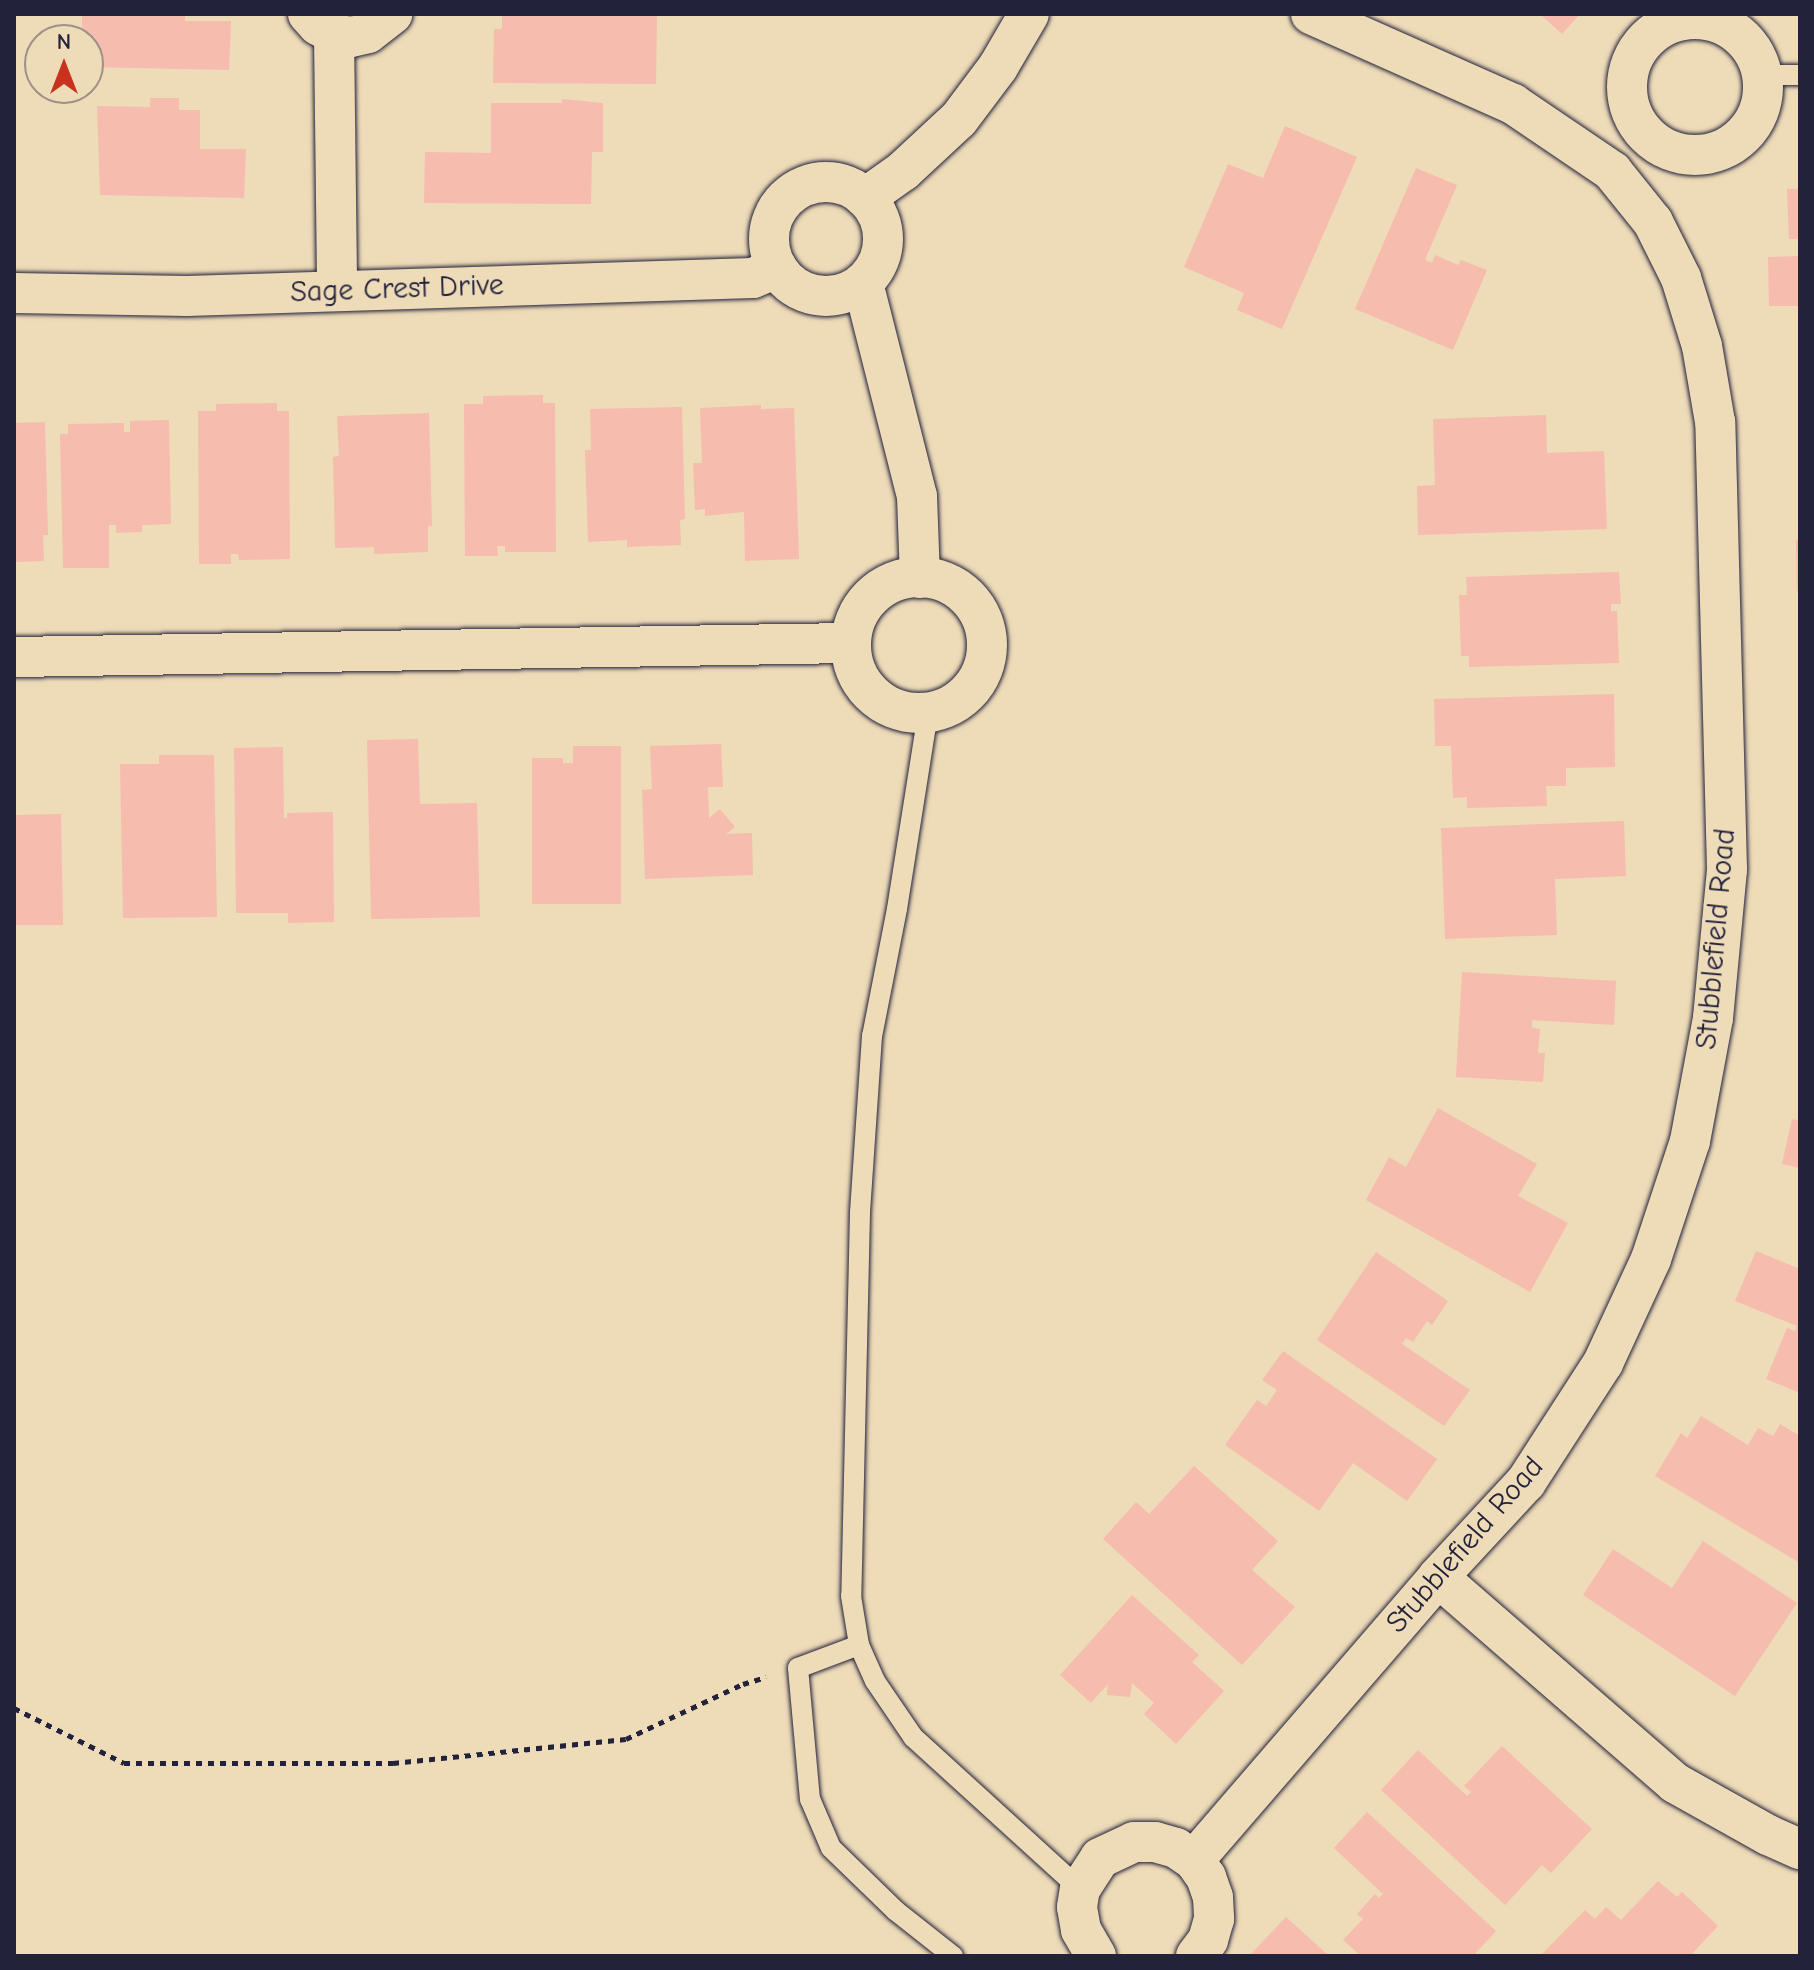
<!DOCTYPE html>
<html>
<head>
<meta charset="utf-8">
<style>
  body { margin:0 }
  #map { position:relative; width:1814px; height:1970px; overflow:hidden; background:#eedbb8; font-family:"Comic Neue",sans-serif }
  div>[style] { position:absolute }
  .building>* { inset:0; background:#f6bcae }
  .path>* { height:5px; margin-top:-2.5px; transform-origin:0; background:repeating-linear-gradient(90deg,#22223b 0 6px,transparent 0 12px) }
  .roads { filter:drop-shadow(0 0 2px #22223b) drop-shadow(0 0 2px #22223b) }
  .service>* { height:20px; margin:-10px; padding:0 10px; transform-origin:10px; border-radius:10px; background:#eedbb8 }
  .minor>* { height:40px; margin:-20px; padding:0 20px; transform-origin:20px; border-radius:20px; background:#eedbb8 }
  .minor>.ring { margin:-20px; padding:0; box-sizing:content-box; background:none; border:40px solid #eedbb8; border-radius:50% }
  span { translate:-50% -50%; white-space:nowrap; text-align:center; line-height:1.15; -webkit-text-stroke:6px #eedbb8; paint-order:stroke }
  .street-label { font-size:30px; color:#22223b }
  .frame { position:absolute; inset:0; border:16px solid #22223b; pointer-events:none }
  .north { position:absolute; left:24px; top:24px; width:80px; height:80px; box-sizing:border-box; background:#eedbb8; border:2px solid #9c9186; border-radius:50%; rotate:0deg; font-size:22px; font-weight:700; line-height:32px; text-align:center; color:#22223b }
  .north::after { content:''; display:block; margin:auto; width:28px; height:36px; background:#c8321e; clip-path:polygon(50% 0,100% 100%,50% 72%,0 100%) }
</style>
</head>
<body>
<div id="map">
  <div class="building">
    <div style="clip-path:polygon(82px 14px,185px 14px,185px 21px,231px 21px,229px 70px,88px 67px,88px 40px,85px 33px,82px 33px)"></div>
    <div style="clip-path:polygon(502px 14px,657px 14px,656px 84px,493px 83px,494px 29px,502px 29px)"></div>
    <div style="clip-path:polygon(1540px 14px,1580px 14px,1562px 34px)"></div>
    <div style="clip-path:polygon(150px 98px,179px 98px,179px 110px,200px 110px,200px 149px,246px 149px,244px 198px,100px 195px,97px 106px,150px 107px)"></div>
    <div style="clip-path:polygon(562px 99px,603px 103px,603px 152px,592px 152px,591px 204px,424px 203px,425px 152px,491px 153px,491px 103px,562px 103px)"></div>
    <div style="clip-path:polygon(1285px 126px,1357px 157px,1282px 329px,1237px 310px,1244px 293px,1184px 267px,1228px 164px,1263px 178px)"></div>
    <div style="clip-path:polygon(1416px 168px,1457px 185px,1425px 260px,1432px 263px,1435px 255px,1458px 265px,1461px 260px,1487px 270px,1453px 350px,1355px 309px)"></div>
    <div style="clip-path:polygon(1787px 189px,1800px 189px,1800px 239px,1789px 239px)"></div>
    <div style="clip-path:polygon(1800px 256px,1800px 306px,1769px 306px,1768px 257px)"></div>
    <div style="clip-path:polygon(543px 395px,543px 403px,555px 403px,556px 552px,505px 552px,505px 546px,497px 546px,498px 556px,465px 556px,464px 404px,483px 404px,483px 396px)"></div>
    <div style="clip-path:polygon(277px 403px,277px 411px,289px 411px,290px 559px,239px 560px,238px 554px,231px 554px,231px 564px,199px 564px,198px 411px,216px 411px,216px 404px)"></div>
    <div style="clip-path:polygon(761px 405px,761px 409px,794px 408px,799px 559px,745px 561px,744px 512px,705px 516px,705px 509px,695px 510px,693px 463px,702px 463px,700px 408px)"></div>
    <div style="clip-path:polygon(682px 407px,685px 519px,680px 520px,681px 545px,627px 547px,627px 540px,588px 542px,585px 450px,591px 450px,590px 409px)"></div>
    <div style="clip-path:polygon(429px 413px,432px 526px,428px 526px,428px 552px,374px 554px,374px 547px,335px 548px,333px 457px,339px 456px,337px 416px)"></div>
    <div style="clip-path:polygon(1546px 415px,1547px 453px,1604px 451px,1607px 529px,1418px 535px,1417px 486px,1435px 485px,1433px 419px)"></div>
    <div style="clip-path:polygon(169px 420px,171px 524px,142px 525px,142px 532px,116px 533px,116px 525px,109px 525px,109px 568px,63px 568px,60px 434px,68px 434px,68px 424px,124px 423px,124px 432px,130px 432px,130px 421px)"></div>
    <div style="clip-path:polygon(45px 422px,48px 535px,43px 535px,44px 561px,14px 562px,14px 423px)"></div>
    <div style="clip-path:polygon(1796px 540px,1800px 540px,1800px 591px,1797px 591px)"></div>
    <div style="clip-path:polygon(1619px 572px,1621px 604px,1611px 604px,1611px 611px,1617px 611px,1619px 663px,1469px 667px,1469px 656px,1461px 656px,1459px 595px,1467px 595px,1466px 577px)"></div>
    <div style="clip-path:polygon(1614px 694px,1615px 767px,1566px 768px,1566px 786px,1546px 786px,1547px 806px,1467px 808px,1467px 797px,1453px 798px,1451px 746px,1435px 746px,1434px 699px)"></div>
    <div style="clip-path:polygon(418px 739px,420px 804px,477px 803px,480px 917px,371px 919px,367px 740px)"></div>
    <div style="clip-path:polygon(721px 744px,723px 787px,708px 787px,709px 818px,720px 809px,735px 827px,726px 834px,752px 833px,753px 875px,645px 879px,642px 790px,652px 789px,650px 746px)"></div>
    <div style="clip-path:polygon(573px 746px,621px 746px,621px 904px,532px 904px,532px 758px,563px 758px,563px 763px,573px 763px)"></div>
    <div style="clip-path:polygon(283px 747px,284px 818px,287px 818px,287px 813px,333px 812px,334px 922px,288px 923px,288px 913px,236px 913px,234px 748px)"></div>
    <div style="clip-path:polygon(159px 755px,214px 755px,217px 917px,123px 918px,120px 764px,159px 764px)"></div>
    <div style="clip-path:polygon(61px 814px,63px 925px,16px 925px,15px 815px)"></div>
    <div style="clip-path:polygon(1624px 821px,1626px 876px,1555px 879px,1557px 935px,1445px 939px,1441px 828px)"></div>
    <div style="clip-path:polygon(1462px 972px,1616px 981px,1614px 1025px,1532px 1020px,1532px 1028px,1540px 1029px,1538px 1053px,1545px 1053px,1543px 1082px,1456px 1077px)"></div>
    <div style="clip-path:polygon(1438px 1108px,1537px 1164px,1518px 1196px,1568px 1223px,1530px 1292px,1366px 1200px,1389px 1157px,1406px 1167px)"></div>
    <div style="clip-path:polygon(1792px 1119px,1800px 1121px,1800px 1168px,1782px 1164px)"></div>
    <div style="clip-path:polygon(1756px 1251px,1800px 1269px,1800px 1393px,1766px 1379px,1787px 1328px,1795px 1331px,1797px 1326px,1735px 1301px)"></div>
    <div style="clip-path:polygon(1376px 1252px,1448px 1301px,1432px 1325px,1427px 1321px,1413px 1342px,1406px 1338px,1402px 1344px,1470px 1390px,1444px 1426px,1317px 1340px)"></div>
    <div style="clip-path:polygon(1283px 1351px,1437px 1459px,1407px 1501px,1353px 1463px,1319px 1511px,1225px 1445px,1257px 1400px,1266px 1406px,1277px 1390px,1262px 1380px)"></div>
    <div style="clip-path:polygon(1701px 1416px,1748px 1445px,1758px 1428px,1773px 1436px,1780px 1424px,1800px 1436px,1800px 1563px,1655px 1476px,1681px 1433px,1687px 1438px)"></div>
    <div style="clip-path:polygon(1194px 1466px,1278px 1541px,1252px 1570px,1295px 1607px,1242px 1665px,1103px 1539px,1136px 1502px,1149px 1514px)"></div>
    <div style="clip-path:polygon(1703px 1541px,1797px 1603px,1735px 1696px,1583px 1595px,1613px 1549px,1672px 1588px)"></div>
    <div style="clip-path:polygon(1132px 1595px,1199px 1655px,1192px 1662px,1224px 1691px,1176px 1744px,1144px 1714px,1154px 1703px,1132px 1683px,1130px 1697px,1107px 1695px,1108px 1684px,1091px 1703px,1060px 1675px)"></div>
    <div style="clip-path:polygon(1502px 1746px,1592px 1829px,1551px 1873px,1542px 1865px,1505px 1905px,1381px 1790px,1418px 1750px,1467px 1796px,1471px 1792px,1464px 1786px)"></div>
    <div style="clip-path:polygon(1367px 1812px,1496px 1931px,1473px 1956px,1361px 1956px,1343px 1940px,1363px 1919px,1357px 1914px,1375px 1894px,1379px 1898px,1383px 1894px,1334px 1848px)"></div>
    <div style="clip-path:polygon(1658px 1881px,1677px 1897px,1682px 1892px,1718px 1926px,1690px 1956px,1540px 1956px,1585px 1910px,1595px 1919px,1606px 1907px,1621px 1920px)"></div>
    <div style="clip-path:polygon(1286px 1917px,1329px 1956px,1249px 1956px)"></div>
  </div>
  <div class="path">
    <div style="left:14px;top:1708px;width:123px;rotate:26.6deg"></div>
    <div style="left:124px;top:1763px;width:269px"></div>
    <div style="left:393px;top:1763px;width:234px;rotate:-5.9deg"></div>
    <div style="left:626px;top:1739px;width:129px;rotate:-25.2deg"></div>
    <div style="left:743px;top:1684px;width:24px;rotate:-17deg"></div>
  </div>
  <div class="roads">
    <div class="service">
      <div style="left:1762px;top:75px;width:38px"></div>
      <div style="left:928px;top:713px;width:198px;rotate:99deg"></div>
      <div style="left:897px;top:909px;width:129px;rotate:101.1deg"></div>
      <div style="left:872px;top:1036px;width:177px;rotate:93.9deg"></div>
      <div style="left:860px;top:1213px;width:383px;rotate:91.3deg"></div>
      <div style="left:851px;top:1596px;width:50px;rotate:80.7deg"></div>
      <div style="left:859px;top:1645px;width:39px;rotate:66deg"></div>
      <div style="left:875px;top:1681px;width:68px;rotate:55.8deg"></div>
      <div style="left:913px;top:1737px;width:226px;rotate:42.3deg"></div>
      <div style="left:859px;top:1645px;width:65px;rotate:159.3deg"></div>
      <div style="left:798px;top:1668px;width:132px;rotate:84.8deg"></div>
      <div style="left:810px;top:1799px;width:53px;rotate:66.8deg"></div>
      <div style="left:831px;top:1848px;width:91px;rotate:44.1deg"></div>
      <div style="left:896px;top:1911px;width:73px;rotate:38.3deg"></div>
    </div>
    <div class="minor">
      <div style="left:308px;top:14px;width:15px;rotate:48deg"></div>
      <div style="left:318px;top:25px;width:18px;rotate:29deg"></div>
      <div style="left:334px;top:34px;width:17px;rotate:10deg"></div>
      <div style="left:351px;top:37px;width:17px;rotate:-13deg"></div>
      <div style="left:368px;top:33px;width:31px;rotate:-38deg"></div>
      <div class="ring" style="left:1627px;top:19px;width:96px;height:96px"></div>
      <div style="left:334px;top:34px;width:257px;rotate:89.3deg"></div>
      <div class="ring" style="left:769px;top:182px;width:74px;height:74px"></div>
      <div style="left:865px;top:198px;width:47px;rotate:-35.4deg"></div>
      <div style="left:903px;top:171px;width:76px;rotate:-42.9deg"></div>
      <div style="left:959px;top:119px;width:65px;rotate:-53.1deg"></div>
      <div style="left:998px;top:67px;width:61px;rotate:-59.7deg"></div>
      <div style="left:863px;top:283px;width:220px;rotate:75.8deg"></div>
      <div style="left:917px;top:496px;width:82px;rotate:87.9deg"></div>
      <div style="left:14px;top:293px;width:173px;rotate:1deg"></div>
      <div style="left:187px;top:296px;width:566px;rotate:-1.82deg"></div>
      <div style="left:753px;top:278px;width:26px;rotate:-23deg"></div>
      <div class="ring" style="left:851px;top:577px;width:96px;height:96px"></div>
      <div style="left:14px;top:657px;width:836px;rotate:-0.96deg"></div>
      <div style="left:1438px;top:1577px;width:314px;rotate:41deg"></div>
      <div style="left:1675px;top:1783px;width:107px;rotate:29.2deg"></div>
      <div style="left:1768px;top:1835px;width:35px;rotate:24deg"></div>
      <div style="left:1194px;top:1860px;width:374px;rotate:-49.2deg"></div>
      <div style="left:1438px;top:1577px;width:129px;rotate:-47.2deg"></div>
      <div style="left:1526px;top:1482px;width:142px;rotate:-57.1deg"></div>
      <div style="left:1603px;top:1363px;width:115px;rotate:-65.2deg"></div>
      <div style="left:1651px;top:1259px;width:124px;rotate:-71.7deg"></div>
      <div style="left:1690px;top:1141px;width:125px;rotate:-79.4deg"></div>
      <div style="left:1713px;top:1018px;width:150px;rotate:-84.6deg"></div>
      <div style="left:1727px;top:869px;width:447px;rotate:-91.5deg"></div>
      <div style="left:1715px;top:422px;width:77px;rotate:-99.7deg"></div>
      <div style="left:1702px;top:346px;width:71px;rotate:-107.2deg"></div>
      <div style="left:1681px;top:278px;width:63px;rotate:-116.6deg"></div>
      <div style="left:1653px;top:222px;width:65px;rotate:-128.8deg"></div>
      <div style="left:1612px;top:171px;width:120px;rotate:-145.9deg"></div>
      <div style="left:1513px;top:104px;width:221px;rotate:-156deg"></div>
      <div style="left:1096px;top:1956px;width:30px;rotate:-120deg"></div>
      <div style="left:1081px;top:1930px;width:23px;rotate:-100deg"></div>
      <div style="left:1077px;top:1907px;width:18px;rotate:-81deg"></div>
      <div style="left:1080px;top:1889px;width:37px;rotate:-57deg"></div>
      <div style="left:1100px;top:1858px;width:38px;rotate:-25deg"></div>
      <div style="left:1134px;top:1842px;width:21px"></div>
      <div style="left:1155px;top:1842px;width:22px;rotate:16deg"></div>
      <div style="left:1176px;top:1848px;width:22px;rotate:34deg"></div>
      <div style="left:1194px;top:1860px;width:21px;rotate:55deg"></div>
      <div style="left:1206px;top:1877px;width:21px;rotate:71deg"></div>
      <div style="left:1213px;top:1897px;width:22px;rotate:87deg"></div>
      <div style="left:1214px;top:1919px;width:22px;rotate:106deg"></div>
      <div style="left:1208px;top:1940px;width:20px;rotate:127deg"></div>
    </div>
  </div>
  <div class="street-label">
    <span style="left:397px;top:289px;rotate:-2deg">Sage Crest Drive</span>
    <span style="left:1716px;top:939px;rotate:-85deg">Stubblefield Road</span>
    <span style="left:1465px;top:1545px;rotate:-49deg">Stubblefield Road</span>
  </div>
  <div class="frame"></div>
  <div class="north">N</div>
</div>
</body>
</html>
